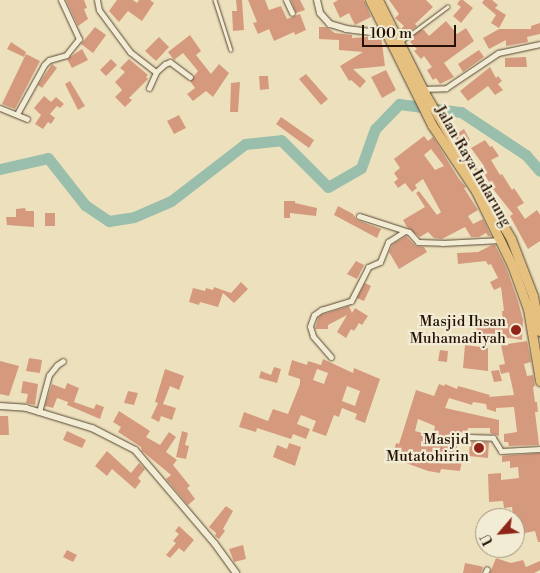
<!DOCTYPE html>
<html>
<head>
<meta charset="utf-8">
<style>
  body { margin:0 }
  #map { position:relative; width:540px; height:573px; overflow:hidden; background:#ede1bd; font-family:"Libre Bodoni",serif }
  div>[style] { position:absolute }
  .river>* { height:11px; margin:-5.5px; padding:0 5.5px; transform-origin:5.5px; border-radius:5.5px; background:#9abeac }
  .building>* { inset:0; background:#d59a7e }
  .roads { filter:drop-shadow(0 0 1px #574533) drop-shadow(0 0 1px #574533) }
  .service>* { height:2.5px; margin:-1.25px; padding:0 1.25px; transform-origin:1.25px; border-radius:1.25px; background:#f3ecd4 }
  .minor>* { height:5px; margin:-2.5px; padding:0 2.5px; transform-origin:2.5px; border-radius:2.5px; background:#f3ecd4 }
  .tertiary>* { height:6px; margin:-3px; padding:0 3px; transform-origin:3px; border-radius:3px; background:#f3ecd4 }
  .trunk>* { height:9px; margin:-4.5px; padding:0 4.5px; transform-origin:4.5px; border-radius:4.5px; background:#e6c07e }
  .dots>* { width:14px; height:14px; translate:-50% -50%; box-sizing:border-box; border:2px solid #f3ecd4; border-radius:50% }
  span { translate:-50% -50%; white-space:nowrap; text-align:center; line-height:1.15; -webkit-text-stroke:4.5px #f3ecd4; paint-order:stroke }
  .street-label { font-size:15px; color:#251105 }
  .poi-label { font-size:15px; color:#251105 }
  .right { translate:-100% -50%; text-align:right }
  .north { position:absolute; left:475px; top:508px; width:50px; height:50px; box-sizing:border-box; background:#f3ecd4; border:1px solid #a19481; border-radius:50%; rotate:243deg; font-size:14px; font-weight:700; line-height:20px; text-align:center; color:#251105 }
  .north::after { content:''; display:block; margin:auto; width:18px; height:22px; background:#8f2418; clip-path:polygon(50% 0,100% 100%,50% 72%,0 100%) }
  .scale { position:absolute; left:362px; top:25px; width:94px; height:22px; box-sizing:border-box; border:2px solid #251105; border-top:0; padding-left:6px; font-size:15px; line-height:18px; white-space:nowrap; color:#251105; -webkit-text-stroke:4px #f3ecd4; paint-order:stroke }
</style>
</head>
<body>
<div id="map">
  <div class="river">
    <div style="left:0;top:169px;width:49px;rotate:-12.9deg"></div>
    <div style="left:48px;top:158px;width:60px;rotate:51.8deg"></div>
    <div style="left:85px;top:205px;width:29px;rotate:34deg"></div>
    <div style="left:109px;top:221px;width:25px;rotate:-9deg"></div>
    <div style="left:134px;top:217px;width:40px;rotate:-23.4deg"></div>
    <div style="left:171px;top:201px;width:93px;rotate:-37.6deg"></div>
    <div style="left:245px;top:144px;width:36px;rotate:-6deg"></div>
    <div style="left:281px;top:140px;width:66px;rotate:45deg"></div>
    <div style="left:328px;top:187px;width:38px;rotate:-30deg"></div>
    <div style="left:361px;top:168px;width:41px;rotate:-70.3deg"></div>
    <div style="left:375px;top:129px;width:35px;rotate:-46deg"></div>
    <div style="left:399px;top:104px;width:63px;rotate:7.4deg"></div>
    <div style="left:461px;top:112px;width:78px;rotate:33.5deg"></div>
    <div style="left:526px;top:155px;width:21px;rotate:49deg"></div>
  </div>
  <div class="building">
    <div style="clip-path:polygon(66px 0,84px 0,87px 8px,84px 9px,88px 19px,78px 26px)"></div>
    <div style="clip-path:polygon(117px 0,133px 0,137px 3px,139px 0,150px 0,154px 3px,142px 21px,128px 11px,119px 22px,109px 11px)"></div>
    <div style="clip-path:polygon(236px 0,242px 0,244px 30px,233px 31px,232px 11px,237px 11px)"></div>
    <div style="clip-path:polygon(248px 0,265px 0,269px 10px,281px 6px,287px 19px,300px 14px,306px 30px,295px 35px,294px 32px,274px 41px,269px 29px,258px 34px,253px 23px,257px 22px)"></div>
    <div style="clip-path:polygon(291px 0,300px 0,305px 10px,296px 13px)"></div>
    <div style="clip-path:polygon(338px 0,364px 0,371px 17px,355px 25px,349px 13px,340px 18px,333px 3px)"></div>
    <div style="clip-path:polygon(389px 0,426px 0,433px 7px,415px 24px,417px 26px,406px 34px,401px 29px,404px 26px,395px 18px,399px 14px)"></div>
    <div style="clip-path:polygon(460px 0,463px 0,473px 8px,461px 23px,453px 16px,461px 7px,457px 4px)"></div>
    <div style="clip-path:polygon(484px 0,492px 0,498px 5px,495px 8px,506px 15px,499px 28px,491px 23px,496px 15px,482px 3px)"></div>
    <div style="clip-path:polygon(446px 21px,457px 34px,466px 28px,474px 41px,444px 63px,454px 77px,440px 84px,436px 78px,433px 80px,427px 70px,432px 67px,424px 56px,421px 59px,414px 51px,417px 49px,410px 42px,412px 40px,410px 38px,421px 30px,424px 30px,429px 36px)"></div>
    <div style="clip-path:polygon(540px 23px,540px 34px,527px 37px,528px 42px,506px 46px,506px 40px,489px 49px,483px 38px,499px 29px,531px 29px,531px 26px)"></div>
    <div style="clip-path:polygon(95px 27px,106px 35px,93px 53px,81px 44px)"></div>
    <div style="clip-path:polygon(319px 27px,326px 27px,335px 33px,352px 35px,352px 38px,381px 36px,385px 66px,353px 69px,366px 81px,360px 88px,351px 80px,349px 81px,340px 66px,363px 52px,339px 50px,339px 40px,319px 39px)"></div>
    <div style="clip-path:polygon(190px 35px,201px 51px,196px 55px,211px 74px,219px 64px,229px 73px,213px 97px,206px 91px,193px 101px,187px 94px,195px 88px,190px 81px,198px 71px,183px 53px,174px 60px,168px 52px)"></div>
    <div style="clip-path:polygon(159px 37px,169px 47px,156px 61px,145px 51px)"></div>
    <div style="clip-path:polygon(11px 42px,26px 52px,24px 57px,7px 49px)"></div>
    <div style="clip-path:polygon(82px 49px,88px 60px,72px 68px,67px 59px)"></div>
    <div style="clip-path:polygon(479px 50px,484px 57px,463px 72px,458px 64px)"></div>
    <div style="clip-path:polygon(26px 54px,40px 61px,15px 109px,2px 104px)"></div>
    <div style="clip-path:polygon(526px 57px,527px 67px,505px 67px,505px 58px)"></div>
    <div style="clip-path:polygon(111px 59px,117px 65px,106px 76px,100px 70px)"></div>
    <div style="clip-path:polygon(129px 59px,148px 75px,146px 77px,148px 79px,129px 98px,132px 100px,125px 107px,115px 97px,122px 90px,115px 82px,125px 72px,120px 68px)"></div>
    <div style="clip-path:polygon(52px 64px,57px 68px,42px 88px,38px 85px)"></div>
    <div style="clip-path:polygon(490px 67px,496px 78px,498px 76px,502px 81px,498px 84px,503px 90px,495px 95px,488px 86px,468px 101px,460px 91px)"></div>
    <div style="clip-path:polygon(386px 70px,396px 90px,382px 98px,371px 77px)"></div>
    <div style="clip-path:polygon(306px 74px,328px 99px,321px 105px,299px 79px)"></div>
    <div style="clip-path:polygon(259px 76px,268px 76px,269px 89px,260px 90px)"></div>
    <div style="clip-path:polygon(70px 81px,85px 106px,78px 110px,65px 84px)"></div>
    <div style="clip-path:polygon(240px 82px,238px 112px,230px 112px,231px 83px)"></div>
    <div style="clip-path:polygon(44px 96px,51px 102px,56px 97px,64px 104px,60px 108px,57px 106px,50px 114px,55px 118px,51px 124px,48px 122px,43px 129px,35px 124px,41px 115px,34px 108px)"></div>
    <div style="clip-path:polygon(179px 115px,186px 128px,174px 134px,167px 121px)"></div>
    <div style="clip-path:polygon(281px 117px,314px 140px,309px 148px,276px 124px)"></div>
    <div style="clip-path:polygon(464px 129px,470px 140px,464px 143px,458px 133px)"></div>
    <div style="clip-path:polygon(evenodd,424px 136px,428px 141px,433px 137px,459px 179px,466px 187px,464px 188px,478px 210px,468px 216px,473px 224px,483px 219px,491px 236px,488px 236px,486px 233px,479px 237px,471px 237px,465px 227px,442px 239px,434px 238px,428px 232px,420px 237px,407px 227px,403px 220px,425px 207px,416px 193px,419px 191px,437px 215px,441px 212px,423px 179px,415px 185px,417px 188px,412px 192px,405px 183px,398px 188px,394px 182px,398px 179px,394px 173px,400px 168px,394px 159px,424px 136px,431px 149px,444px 166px,435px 170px,424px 155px,431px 149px)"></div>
    <div style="clip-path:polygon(485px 140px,490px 147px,492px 146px,499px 156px,491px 160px,500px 175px,502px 174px,512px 190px,514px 188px,524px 203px,517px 207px,525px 219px,537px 210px,540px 215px,540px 241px,528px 249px,510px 216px,513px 214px,493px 189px,481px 168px,484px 166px,471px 148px)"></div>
    <div style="clip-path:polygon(284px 201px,295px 201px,295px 203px,317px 208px,316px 216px,290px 213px,290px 218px,284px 218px)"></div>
    <div style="clip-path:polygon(338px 206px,353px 214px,357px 220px,381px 229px,377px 238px,334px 215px)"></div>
    <div style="clip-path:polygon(25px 208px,26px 211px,34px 211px,34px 227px,7px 225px,6px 217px,16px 217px,16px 209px)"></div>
    <div style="clip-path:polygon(45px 213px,55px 213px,55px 226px,45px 226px)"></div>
    <div style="clip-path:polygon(406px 236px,416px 246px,424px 247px,427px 252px,399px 269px,389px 252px,393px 244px)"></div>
    <div style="clip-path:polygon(492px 245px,495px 245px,506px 267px,518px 301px,523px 320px,522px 340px,476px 333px,477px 322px,503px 323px,502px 311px,504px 311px,501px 287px,494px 290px,490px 282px,498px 278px,491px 264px,488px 265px,486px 261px,458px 264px,457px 253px,478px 252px)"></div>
    <div style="clip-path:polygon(356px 261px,364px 265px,357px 279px,347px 274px)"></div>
    <div style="clip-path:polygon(241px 282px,248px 289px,234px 303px,223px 293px,218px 307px,200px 302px,199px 305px,189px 302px,193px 288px,205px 291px,206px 288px,213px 290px,214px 287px,231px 293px)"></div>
    <div style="clip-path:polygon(365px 283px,371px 286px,364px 301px,357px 298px)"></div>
    <div style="clip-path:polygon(349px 306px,352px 313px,355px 308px,368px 316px,362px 325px,359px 323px,354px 331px,351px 329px,346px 338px,337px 332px,347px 315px,328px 325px,328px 329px,315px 329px,318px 318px,321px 315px)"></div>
    <div style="clip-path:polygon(evenodd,527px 341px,531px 362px,524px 364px,527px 376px,533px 375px,535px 386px,533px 387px,535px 402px,537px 402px,538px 412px,535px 412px,539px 445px,509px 446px,508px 442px,504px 442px,504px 434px,517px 432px,514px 407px,496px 408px,496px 412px,487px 409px,486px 404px,473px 402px,472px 405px,449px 398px,445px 408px,499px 420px,499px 436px,490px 433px,490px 428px,468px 428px,467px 433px,458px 432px,456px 459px,462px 460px,460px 471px,441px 469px,440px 473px,428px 471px,392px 458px,396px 443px,399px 444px,416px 390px,434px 396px,439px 384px,444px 386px,445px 384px,457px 389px,458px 386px,469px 389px,490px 395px,489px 397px,514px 395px,509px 372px,501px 374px,499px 365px,505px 364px,501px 345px,527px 341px,418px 419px,435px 426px,433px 436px,415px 431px,418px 419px)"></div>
    <div style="clip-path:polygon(465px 345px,488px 348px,488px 371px,463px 368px)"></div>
    <div style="clip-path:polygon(440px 350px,448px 351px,447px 362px,438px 361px)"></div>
    <div style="clip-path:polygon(29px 358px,42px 360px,40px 373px,26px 371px)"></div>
    <div style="clip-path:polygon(evenodd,323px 359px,353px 373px,354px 368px,380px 379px,365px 423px,355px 419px,357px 414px,342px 408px,339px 417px,334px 415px,326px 436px,312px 431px,316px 421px,301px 415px,297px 424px,310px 429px,306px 439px,293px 434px,291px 439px,257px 428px,256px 432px,239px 427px,244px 412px,268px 421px,273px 409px,288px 414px,300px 384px,300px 379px,288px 375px,292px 360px,307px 365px,308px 361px,321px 365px,323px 359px,317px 369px,328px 373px,324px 384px,313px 380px,317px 369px,323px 359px,347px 386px,360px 391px,355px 406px,342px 401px,347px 386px)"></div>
    <div style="clip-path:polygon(0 361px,19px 366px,9px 396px,0 394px)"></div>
    <div style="clip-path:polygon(274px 367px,281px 369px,277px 383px,259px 378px,261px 371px,271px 375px)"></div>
    <div style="clip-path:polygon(165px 369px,184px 376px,179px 390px,170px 386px,163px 404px,176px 408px,172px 420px,161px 416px,159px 422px,151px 418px,158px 403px,155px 402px)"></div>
    <div style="clip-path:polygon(499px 370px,502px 381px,494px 382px,491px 371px)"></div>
    <div style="clip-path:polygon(23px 381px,38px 384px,35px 405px,26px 403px,28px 394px,21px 393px)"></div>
    <div style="clip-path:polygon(67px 383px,79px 388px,74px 402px,94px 409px,96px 404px,104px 407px,100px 419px,67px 405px,68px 402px,57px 398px,53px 408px,45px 406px,52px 384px,65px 389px)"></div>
    <div style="clip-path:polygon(128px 391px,138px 393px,134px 405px,124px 403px)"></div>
    <div style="clip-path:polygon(119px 411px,150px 431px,146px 437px,160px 445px,169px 432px,176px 437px,166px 452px,177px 460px,173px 465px,190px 486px,187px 488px,195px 499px,188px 505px,166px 479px,171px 475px,142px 451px,141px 447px,118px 432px,121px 427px,113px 422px)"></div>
    <div style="clip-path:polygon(0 416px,8px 416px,9px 435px,0 435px)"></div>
    <div style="clip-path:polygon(67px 431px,86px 440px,82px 448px,63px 440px)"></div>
    <div style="clip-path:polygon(182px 431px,188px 433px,185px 445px,189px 446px,186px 459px,176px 457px)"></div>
    <div style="clip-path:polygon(470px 441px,489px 442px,488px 458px,469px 456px)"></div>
    <div style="clip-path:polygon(289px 443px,301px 447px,295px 466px,273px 457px,277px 445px,287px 449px)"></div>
    <div style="clip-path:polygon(107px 451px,131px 473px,139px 463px,145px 469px,138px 478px,141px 481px,135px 489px,112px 469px,107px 476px,95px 466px)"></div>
    <div style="clip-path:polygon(540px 453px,540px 542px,538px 542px,535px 531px,515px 535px,512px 507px,504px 508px,503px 501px,489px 502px,488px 474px,501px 473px,501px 480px,519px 478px,518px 467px,510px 468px,510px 461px,502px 462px,502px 456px)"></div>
    <div style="clip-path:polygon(226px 506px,233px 511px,223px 529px,225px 531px,219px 539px,215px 536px,216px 533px,209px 527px)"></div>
    <div style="clip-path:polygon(179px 526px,194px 540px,184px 552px,179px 548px,170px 558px,166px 555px,176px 543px,173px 541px,179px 534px,175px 531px)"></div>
    <div style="clip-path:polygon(243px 545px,246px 559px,234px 562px,229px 549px)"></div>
    <div style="clip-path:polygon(67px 550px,77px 555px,73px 562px,63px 557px)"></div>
    <div style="clip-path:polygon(496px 558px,511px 563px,523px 560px,526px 567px,540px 561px,540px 570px,534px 573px,490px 573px)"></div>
    <div style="clip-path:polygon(465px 563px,480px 566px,483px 567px,481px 573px,463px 573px)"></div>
  </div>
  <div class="roads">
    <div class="service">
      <div style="left:215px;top:0;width:52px;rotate:72.3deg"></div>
      <div style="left:400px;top:42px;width:59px;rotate:-36.7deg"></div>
    </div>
    <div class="minor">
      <div style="left:97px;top:0;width:10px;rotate:79deg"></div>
      <div style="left:99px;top:10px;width:52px;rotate:53.6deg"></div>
      <div style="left:130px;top:52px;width:33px;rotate:38deg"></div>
      <div style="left:156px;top:72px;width:12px;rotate:-42deg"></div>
      <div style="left:165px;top:64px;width:5px;rotate:-22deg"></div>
      <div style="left:170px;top:62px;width:25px;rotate:37deg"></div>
      <div style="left:286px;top:0;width:14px;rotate:65deg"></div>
      <div style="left:149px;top:88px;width:17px;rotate:-66deg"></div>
      <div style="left:422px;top:89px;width:24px;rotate:-2deg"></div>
      <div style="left:446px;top:88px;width:63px;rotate:-33.9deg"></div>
      <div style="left:498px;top:53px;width:43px;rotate:-12.1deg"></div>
      <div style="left:0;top:108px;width:29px;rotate:22deg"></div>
      <div style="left:17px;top:114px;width:56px;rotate:-61.1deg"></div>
      <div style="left:44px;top:65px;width:7px;rotate:-45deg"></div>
      <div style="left:49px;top:60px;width:18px;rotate:-16deg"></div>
      <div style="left:66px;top:55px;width:21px;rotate:-51deg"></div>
      <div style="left:79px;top:39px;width:43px;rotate:-114.8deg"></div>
      <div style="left:359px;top:216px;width:52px;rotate:17.7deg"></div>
      <div style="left:409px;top:232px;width:13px;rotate:48deg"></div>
      <div style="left:418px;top:242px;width:24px;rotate:2deg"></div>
      <div style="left:442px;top:243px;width:59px;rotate:-2.9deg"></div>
      <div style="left:331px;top:357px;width:28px;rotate:-131deg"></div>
      <div style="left:313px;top:336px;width:10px;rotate:-107deg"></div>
      <div style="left:310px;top:326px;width:12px;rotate:-70deg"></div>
      <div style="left:314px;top:315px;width:9px;rotate:-36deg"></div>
      <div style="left:321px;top:310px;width:31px;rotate:-17deg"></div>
      <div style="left:351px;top:301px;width:38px;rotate:-63deg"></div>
      <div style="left:368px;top:267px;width:13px;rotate:-23deg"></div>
      <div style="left:380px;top:262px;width:22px;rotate:-68deg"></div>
      <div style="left:388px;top:242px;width:20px;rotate:-33deg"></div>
      <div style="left:39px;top:412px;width:38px;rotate:-75deg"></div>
      <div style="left:49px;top:375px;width:13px;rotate:-51deg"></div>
      <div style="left:57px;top:365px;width:7px;rotate:-34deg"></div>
      <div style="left:469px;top:437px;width:24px;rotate:2deg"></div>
      <div style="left:493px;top:438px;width:15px;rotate:58deg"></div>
      <div style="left:501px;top:451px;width:39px;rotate:-3deg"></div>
      <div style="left:485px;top:573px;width:4px;rotate:-63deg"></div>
    </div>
    <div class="tertiary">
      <div style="left:317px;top:0;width:13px;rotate:77deg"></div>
      <div style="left:320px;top:13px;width:15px;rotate:48deg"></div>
      <div style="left:330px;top:24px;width:17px;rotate:17deg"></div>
      <div style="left:346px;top:29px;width:25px;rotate:7deg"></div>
      <div style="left:371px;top:32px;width:17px;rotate:-7deg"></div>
      <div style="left:0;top:406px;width:26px;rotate:4deg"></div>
      <div style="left:26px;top:408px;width:69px;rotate:16.9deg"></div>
      <div style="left:92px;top:428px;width:48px;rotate:27.1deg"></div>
      <div style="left:135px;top:450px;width:123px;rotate:49.6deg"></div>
      <div style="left:215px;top:544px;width:36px;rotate:54deg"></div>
    </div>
    <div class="trunk">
      <div style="left:370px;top:0;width:140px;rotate:63.6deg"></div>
      <div style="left:432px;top:125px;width:79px;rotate:56.3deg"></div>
      <div style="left:476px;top:191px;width:82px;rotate:64.1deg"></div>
      <div style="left:512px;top:265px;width:47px;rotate:70deg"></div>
      <div style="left:528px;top:309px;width:73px;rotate:80.5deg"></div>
      <div style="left:378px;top:0;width:105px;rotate:63.4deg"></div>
      <div style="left:425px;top:94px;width:169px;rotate:59.3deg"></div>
      <div style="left:511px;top:239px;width:61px;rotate:68.9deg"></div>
      <div style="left:533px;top:296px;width:36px;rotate:79deg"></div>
    </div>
  </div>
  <div class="dots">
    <div style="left:516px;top:330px;background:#8f2418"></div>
    <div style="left:479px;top:448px;background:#8f2418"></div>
  </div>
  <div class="street-label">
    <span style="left:473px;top:166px;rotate:60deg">Jalan Raya Indarung</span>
  </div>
  <div class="poi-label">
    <span class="right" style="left:506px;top:330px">Masjid Ihsan<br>Muhamadiyah</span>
    <span class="right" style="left:469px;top:448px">Masjid<br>Mutatohirin</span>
  </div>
  <div class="north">U</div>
  <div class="scale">100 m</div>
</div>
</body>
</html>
